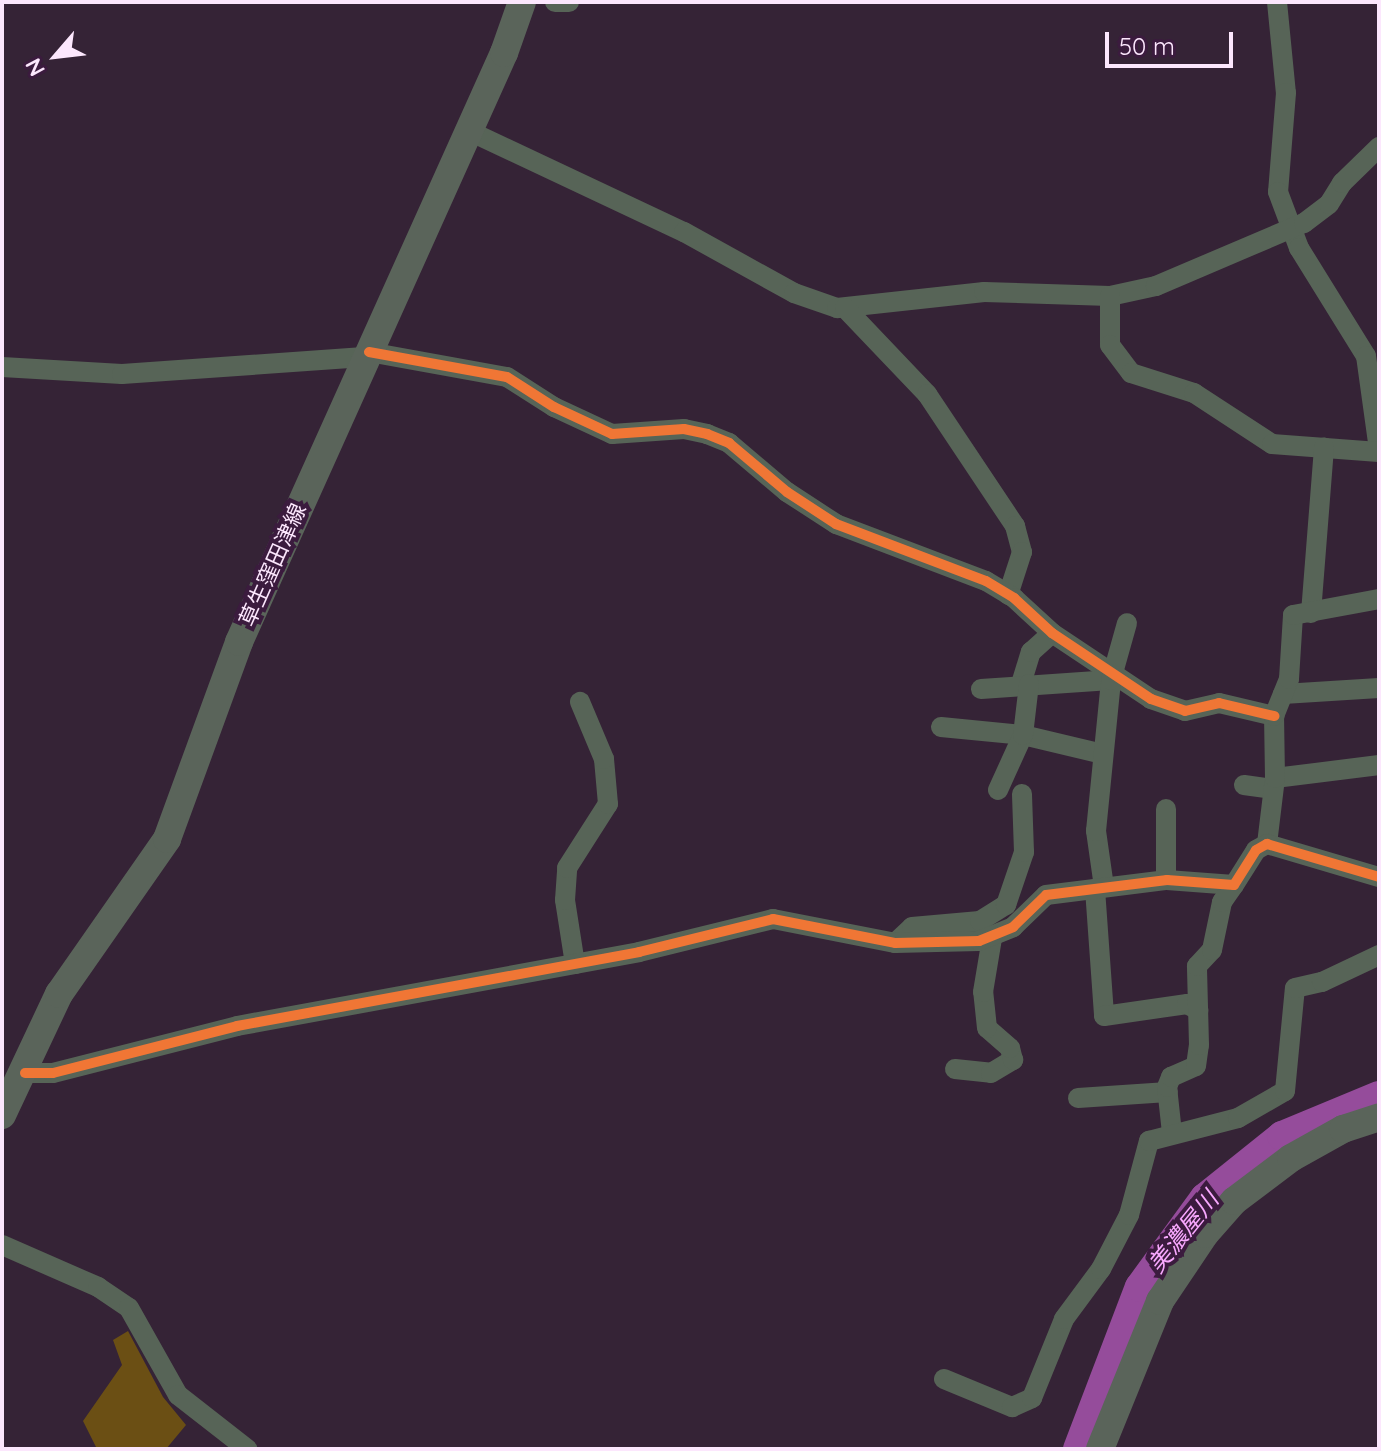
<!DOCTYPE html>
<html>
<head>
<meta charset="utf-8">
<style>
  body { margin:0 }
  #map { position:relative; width:1381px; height:1451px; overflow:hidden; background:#352336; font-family:Quicksand,"Noto Sans JP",sans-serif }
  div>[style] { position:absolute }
  .forest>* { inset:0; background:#6b4f14 }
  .river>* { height:30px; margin:-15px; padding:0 15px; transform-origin:15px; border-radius:15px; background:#954c9b }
  .street>* { height:20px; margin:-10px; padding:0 10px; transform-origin:10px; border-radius:10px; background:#576457 }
  .secondary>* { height:28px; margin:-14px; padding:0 14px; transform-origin:14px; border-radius:14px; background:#5a645a }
  .cycleway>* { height:10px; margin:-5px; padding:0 5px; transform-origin:5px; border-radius:5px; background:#f07635 }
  span { translate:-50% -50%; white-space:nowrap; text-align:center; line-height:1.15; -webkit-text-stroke:8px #3b1b3e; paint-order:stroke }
  .street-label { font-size:22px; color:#fce7fd }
  .water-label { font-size:24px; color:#f8a8fe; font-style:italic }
  .frame { position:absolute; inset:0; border:4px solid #fce7fd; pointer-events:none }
  .north { position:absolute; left:16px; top:16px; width:80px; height:80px; -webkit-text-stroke:6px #3b1b3e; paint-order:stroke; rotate:242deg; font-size:22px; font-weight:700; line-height:32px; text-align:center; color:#fce7fd }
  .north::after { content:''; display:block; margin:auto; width:28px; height:36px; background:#fce7fd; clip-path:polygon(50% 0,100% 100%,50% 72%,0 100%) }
  .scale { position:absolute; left:1105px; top:32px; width:128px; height:36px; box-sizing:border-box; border:4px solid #fce7fd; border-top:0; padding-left:10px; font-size:24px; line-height:28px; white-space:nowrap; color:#fce7fd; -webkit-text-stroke:6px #3b1b3e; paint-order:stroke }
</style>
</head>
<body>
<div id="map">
  <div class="forest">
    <div style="clip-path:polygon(128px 1331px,163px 1397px,186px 1425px,166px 1449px,97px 1449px,83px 1421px,122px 1365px,113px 1340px)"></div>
  </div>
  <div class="river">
    <div style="left:1078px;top:1449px;width:173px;rotate:-69.1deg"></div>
    <div style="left:1140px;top:1287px;width:110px;rotate:-53.9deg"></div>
    <div style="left:1205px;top:1198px;width:99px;rotate:-38.8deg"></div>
    <div style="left:1282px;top:1136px;width:105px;rotate:-22.4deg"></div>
  </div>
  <div class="street">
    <div style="left:555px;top:2px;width:14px"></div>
    <div style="left:1277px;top:2px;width:91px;rotate:84.4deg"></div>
    <div style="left:1286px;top:93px;width:99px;rotate:94.6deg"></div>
    <div style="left:1278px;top:192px;width:60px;rotate:69.4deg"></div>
    <div style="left:1299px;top:248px;width:127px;rotate:58.2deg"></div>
    <div style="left:1366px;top:356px;width:95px;rotate:82.1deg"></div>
    <div style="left:467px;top:130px;width:240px;rotate:25.2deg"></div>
    <div style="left:684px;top:232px;width:126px;rotate:29deg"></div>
    <div style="left:794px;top:293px;width:46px;rotate:19.2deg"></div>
    <div style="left:837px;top:308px;width:148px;rotate:-6.2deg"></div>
    <div style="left:984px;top:292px;width:126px;rotate:1.8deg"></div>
    <div style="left:1110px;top:296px;width:47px;rotate:-12.3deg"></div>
    <div style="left:1156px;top:286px;width:161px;rotate:-23.1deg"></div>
    <div style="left:1304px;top:223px;width:31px;rotate:-37deg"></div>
    <div style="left:1329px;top:204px;width:25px;rotate:-58deg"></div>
    <div style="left:1342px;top:183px;width:52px;rotate:-44.2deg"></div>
    <div style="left:1110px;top:296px;width:49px;rotate:90deg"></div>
    <div style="left:1110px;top:345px;width:35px;rotate:53deg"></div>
    <div style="left:1131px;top:373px;width:66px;rotate:17.6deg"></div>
    <div style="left:1194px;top:393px;width:93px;rotate:33.2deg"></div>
    <div style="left:1272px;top:444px;width:107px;rotate:4.3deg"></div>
    <div style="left:845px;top:308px;width:119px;rotate:46.4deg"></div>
    <div style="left:927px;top:394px;width:159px;rotate:56.3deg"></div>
    <div style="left:1015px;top:526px;width:27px;rotate:75deg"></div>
    <div style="left:1022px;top:552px;width:45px;rotate:108deg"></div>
    <div style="left:369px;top:352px;width:140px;rotate:10.3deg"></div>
    <div style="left:507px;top:377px;width:56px;rotate:32.6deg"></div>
    <div style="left:554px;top:407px;width:64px;rotate:25deg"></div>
    <div style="left:612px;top:434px;width:72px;rotate:-4deg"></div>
    <div style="left:684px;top:429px;width:24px;rotate:12deg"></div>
    <div style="left:707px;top:434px;width:24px;rotate:22deg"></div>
    <div style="left:729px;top:443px;width:76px;rotate:40.2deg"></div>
    <div style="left:787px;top:492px;width:59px;rotate:33.1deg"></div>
    <div style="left:836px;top:524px;width:160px;rotate:20.8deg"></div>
    <div style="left:986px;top:581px;width:33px;rotate:31deg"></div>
    <div style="left:1014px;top:598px;width:52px;rotate:42.6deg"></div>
    <div style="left:1052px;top:633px;width:119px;rotate:33.7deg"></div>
    <div style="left:1151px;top:699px;width:36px;rotate:19deg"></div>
    <div style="left:1185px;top:711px;width:35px;rotate:-13deg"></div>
    <div style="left:1219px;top:703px;width:57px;rotate:13.3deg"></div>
    <div style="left:2px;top:367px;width:120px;rotate:3.3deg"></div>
    <div style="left:122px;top:374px;width:246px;rotate:-4deg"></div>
    <div style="left:1311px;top:613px;width:166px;rotate:-85.5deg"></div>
    <div style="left:1021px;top:684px;width:34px;rotate:-73deg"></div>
    <div style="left:1031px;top:652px;width:28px;rotate:-42deg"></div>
    <div style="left:981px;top:689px;width:130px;rotate:-4deg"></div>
    <div style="left:1283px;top:694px;width:96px;rotate:-3.6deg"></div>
    <div style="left:941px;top:727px;width:82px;rotate:5.6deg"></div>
    <div style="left:1023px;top:735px;width:82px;rotate:13.4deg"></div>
    <div style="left:1275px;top:778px;width:105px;rotate:-7.1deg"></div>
    <div style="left:1244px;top:785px;width:28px;rotate:8deg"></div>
    <div style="left:998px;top:790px;width:60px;rotate:-65.6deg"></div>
    <div style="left:1023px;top:735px;width:51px;rotate:-83.3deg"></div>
    <div style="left:1267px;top:844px;width:66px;rotate:-83.1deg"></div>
    <div style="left:1275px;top:778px;width:62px;rotate:-90.9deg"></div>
    <div style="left:1274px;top:716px;width:40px;rotate:-68deg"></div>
    <div style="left:1289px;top:679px;width:64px;rotate:-86.4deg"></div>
    <div style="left:1293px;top:615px;width:87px;rotate:-10.5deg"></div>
    <div style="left:1166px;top:880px;width:71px;rotate:-90deg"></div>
    <div style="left:1104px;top:887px;width:57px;rotate:-98.1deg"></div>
    <div style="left:1096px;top:831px;width:152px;rotate:-84.3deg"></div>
    <div style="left:1111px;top:680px;width:59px;rotate:-74.3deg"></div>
    <div style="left:1095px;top:889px;width:127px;rotate:85.9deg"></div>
    <div style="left:1104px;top:1016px;width:84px;rotate:-8.2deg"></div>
    <div style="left:1187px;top:1004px;width:13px;rotate:29deg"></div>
    <div style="left:895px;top:943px;width:23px;rotate:-43deg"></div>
    <div style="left:912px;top:927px;width:68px;rotate:-5deg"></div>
    <div style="left:980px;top:921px;width:31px;rotate:-32deg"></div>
    <div style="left:1006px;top:905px;width:56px;rotate:-71.2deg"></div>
    <div style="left:1024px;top:852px;width:58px;rotate:-92deg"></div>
    <div style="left:575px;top:964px;width:65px;rotate:-98.9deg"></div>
    <div style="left:565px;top:900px;width:32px;rotate:-86deg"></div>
    <div style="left:567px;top:868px;width:76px;rotate:-57.4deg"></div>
    <div style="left:608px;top:804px;width:45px;rotate:-95.1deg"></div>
    <div style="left:604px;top:759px;width:62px;rotate:-112.8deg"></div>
    <div style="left:955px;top:1069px;width:36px;rotate:6deg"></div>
    <div style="left:991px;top:1073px;width:26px;rotate:-31deg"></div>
    <div style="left:1013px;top:1060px;width:12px;rotate:-104deg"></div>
    <div style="left:1010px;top:1048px;width:30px;rotate:-139deg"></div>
    <div style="left:987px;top:1028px;width:36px;rotate:-96deg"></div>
    <div style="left:983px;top:992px;width:55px;rotate:-80.5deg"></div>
    <div style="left:25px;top:1073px;width:28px"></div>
    <div style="left:53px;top:1073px;width:190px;rotate:-14.3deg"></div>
    <div style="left:237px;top:1026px;width:409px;rotate:-10.4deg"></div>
    <div style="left:639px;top:952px;width:138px;rotate:-13.8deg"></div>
    <div style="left:773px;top:919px;width:124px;rotate:11.1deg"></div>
    <div style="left:895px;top:943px;width:84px;rotate:-1.4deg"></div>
    <div style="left:979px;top:941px;width:37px;rotate:-22deg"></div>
    <div style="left:1013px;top:927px;width:46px;rotate:-44.1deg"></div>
    <div style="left:1046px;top:895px;width:122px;rotate:-7.1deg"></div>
    <div style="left:1167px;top:880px;width:67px;rotate:4.3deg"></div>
    <div style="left:1234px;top:885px;width:41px;rotate:-57.8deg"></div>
    <div style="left:1256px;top:850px;width:13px;rotate:-29deg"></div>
    <div style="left:1267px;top:844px;width:117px;rotate:16.4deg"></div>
    <div style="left:1078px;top:1098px;width:90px;rotate:-3.8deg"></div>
    <div style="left:1172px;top:1133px;width:46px;rotate:-96.2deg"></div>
    <div style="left:1167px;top:1087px;width:11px;rotate:-68deg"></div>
    <div style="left:1171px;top:1077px;width:27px;rotate:-24deg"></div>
    <div style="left:1196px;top:1066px;width:21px;rotate:-82deg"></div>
    <div style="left:1199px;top:1045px;width:79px;rotate:-91.5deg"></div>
    <div style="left:1197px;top:966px;width:22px;rotate:-47deg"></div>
    <div style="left:1212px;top:950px;width:49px;rotate:-78.2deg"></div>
    <div style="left:1222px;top:902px;width:21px;rotate:-55deg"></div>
    <div style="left:2px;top:1245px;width:105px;rotate:23.6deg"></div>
    <div style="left:98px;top:1287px;width:37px;rotate:34deg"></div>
    <div style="left:129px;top:1308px;width:100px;rotate:60.6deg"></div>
    <div style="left:178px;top:1395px;width:88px;rotate:38deg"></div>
    <div style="left:944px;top:1379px;width:74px;rotate:22.4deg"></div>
    <div style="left:1012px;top:1407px;width:22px;rotate:-24deg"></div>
    <div style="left:1032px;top:1398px;width:85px;rotate:-67.9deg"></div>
    <div style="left:1064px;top:1319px;width:62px;rotate:-53.5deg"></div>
    <div style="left:1101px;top:1269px;width:61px;rotate:-62.6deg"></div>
    <div style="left:1129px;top:1215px;width:77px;rotate:-74.9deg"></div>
    <div style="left:1149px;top:1141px;width:92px;rotate:-14.5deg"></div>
    <div style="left:1238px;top:1118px;width:54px;rotate:-29.9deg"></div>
    <div style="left:1285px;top:1091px;width:103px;rotate:-84.5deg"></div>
    <div style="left:1295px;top:988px;width:28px;rotate:-13deg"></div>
    <div style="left:1322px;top:982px;width:63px;rotate:-25.3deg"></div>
  </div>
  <div class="secondary">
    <div style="left:2px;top:1115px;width:134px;rotate:-64.8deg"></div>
    <div style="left:59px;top:994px;width:189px;rotate:-55.1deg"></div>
    <div style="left:167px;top:839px;width:210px;rotate:-69.9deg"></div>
    <div style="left:239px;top:642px;width:646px;rotate:-65.78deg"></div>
    <div style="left:504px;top:53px;width:54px;rotate:-70.6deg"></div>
    <div style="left:1100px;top:1449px;width:160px;rotate:-67.9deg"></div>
    <div style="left:1160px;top:1301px;width:81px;rotate:-56.1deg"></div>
    <div style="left:1205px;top:1234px;width:44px;rotate:-48.7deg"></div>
    <div style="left:1234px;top:1201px;width:71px;rotate:-37deg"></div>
    <div style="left:1291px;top:1158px;width:60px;rotate:-29.1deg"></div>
    <div style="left:1343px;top:1129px;width:38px;rotate:-18deg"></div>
  </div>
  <div class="cycleway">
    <div style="left:369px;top:352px;width:140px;rotate:10.3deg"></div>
    <div style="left:507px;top:377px;width:56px;rotate:32.6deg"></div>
    <div style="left:554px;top:407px;width:64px;rotate:25deg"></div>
    <div style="left:612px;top:434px;width:72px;rotate:-4deg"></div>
    <div style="left:684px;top:429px;width:24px;rotate:12deg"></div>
    <div style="left:707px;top:434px;width:24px;rotate:22deg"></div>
    <div style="left:729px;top:443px;width:76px;rotate:40.2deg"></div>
    <div style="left:787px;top:492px;width:59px;rotate:33.1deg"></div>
    <div style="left:836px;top:524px;width:160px;rotate:20.8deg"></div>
    <div style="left:986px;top:581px;width:33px;rotate:31deg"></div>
    <div style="left:1014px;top:598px;width:52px;rotate:42.6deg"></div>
    <div style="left:1052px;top:633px;width:119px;rotate:33.7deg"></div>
    <div style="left:1151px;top:699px;width:36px;rotate:19deg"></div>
    <div style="left:1185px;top:711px;width:35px;rotate:-13deg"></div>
    <div style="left:1219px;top:703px;width:57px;rotate:13.3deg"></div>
    <div style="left:25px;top:1073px;width:28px"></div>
    <div style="left:53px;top:1073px;width:190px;rotate:-14.3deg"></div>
    <div style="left:237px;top:1026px;width:409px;rotate:-10.4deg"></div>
    <div style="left:639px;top:952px;width:138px;rotate:-13.8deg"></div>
    <div style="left:773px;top:919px;width:124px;rotate:11.1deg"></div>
    <div style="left:895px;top:943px;width:84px;rotate:-1.4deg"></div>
    <div style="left:979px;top:941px;width:37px;rotate:-22deg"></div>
    <div style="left:1013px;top:927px;width:46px;rotate:-44.1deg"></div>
    <div style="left:1046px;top:895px;width:122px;rotate:-7.1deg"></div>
    <div style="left:1167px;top:880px;width:67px;rotate:4.3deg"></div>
    <div style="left:1234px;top:885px;width:41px;rotate:-57.8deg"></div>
    <div style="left:1256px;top:850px;width:13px;rotate:-29deg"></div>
    <div style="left:1267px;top:844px;width:117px;rotate:16.4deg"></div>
  </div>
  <div class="street-label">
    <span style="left:273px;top:565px;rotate:-66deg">草生窪田津線</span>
  </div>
  <div class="water-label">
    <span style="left:1183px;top:1232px;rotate:-51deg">美濃屋川</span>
  </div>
  <div class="frame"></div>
  <div class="north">N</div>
  <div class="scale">50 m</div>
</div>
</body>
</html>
